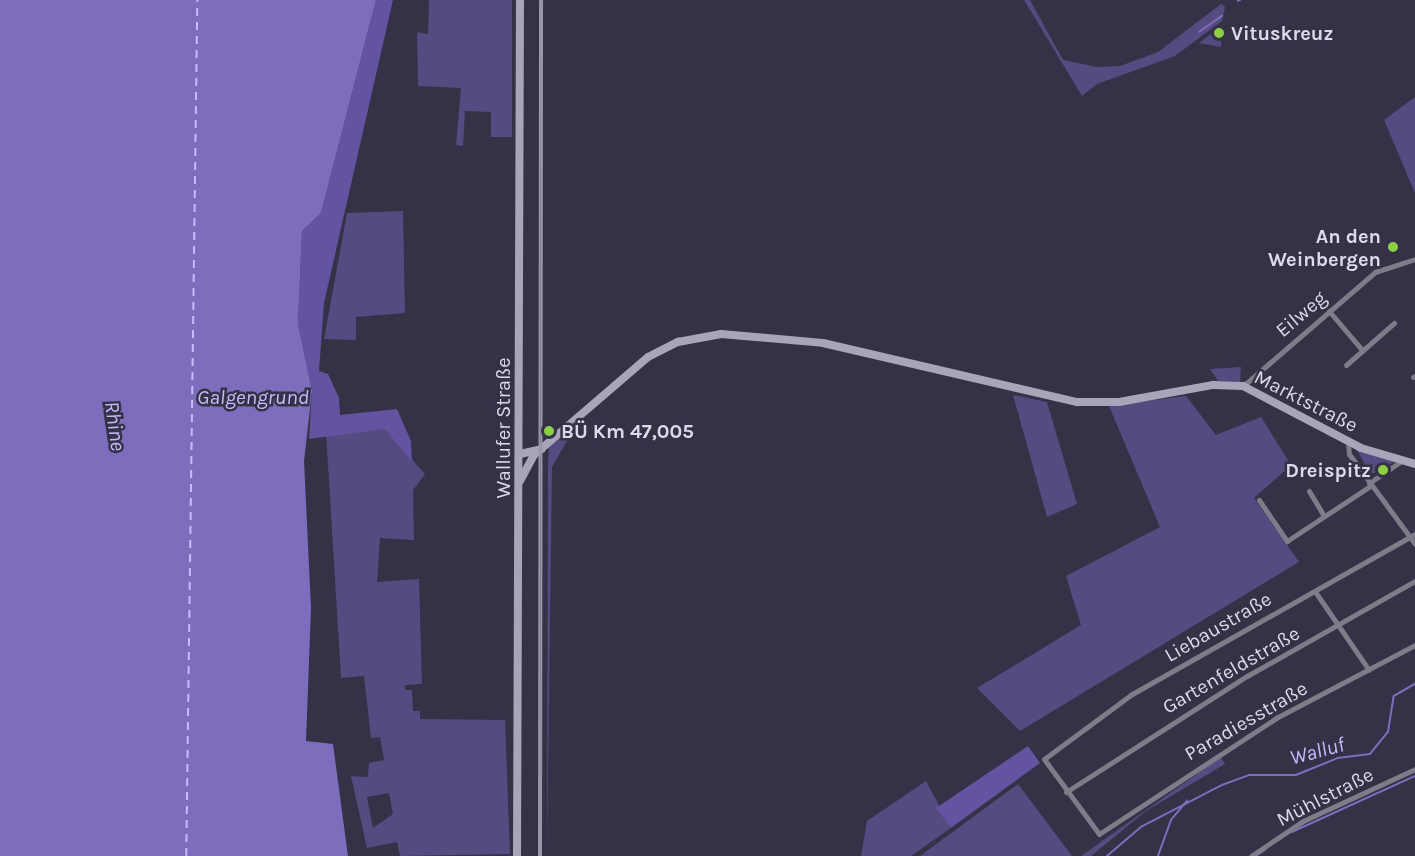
<!DOCTYPE html>
<html>
<head>
<meta charset="utf-8">
<style>
  body { margin:0 }
  #map { position:relative; width:1415px; height:856px; overflow:hidden; background:#353147; font-family:Karla,sans-serif }
  div>[style] { position:absolute }
  .green>* { inset:0; background:#564b81 }
  .forest>* { inset:0; background:#6453a0 }
  .water>* { inset:0; background:#7e6dbd }
  .stream>* { height:1.5px; margin:-0.75px; padding:0 0.75px; transform-origin:0.75px; border-radius:0.75px; background:#7e6dbd }
  .ferry>* { height:1.5px; margin-top:-0.75px; transform-origin:0; background:repeating-linear-gradient(90deg,#c6bbfc 0 8px,transparent 0 14px) }
  .street>* { height:5px; margin:-2.5px; padding:0 2.5px; transform-origin:2.5px; border-radius:2.5px; background:#7e7c88 }
  .secondary>* { height:8px; margin:-4px; padding:0 4px; transform-origin:4px; border-radius:4px; background:#a7a5b7 }
  .rail>* { height:4px; margin-top:-2px; transform-origin:0; background:repeating-linear-gradient(90deg,#353147 0 4.5px,#9a97a9 0 9px); box-sizing:border-box; border-block:2px solid #9a97a9 }
  .dots>* { width:16px; height:16px; translate:-50% -50%; box-sizing:border-box; border:3px solid #353147; border-radius:50% }
  span { translate:-50% -50%; white-space:nowrap; text-align:center; line-height:1.15; -webkit-text-stroke:5px #353147; paint-order:stroke }
  .poi-label { font-size:20px; color:#dcdbe9; font-weight:700 }
  .left { translate:0 -50%; text-align:left }
  .right { translate:-100% -50%; text-align:right }
  .street-label { font-size:20px; color:#dcdbe9 }
  .water-label { font-size:21px; color:#c6bbfc; font-style:italic }
</style>
</head>
<body>
<div id="map">
  <div class="green">
    <div style="clip-path:polygon(429px 0,512px 0,512px 137px,491px 137px,491px 112px,465px 111px,463px 146px,456px 145px,461px 88px,418px 86px,417px 32px,428px 34px)"></div>
    <div style="clip-path:polygon(1024px 0,1030px 0,1063px 60px,1097px 67px,1120px 66px,1158px 52px,1221px 4px,1225px 7px,1222px 21px,1175px 56px,1097px 84px,1082px 96px)"></div>
    <div style="clip-path:polygon(1217px 29px,1222px 31px,1221px 47px,1199px 43px)"></div>
    <div style="clip-path:polygon(1415px 97px,1415px 193px,1384px 120px)"></div>
    <div style="clip-path:polygon(403px 211px,405px 313px,356px 317px,356px 340px,324px 339px,347px 213px)"></div>
    <div style="clip-path:polygon(1241px 367px,1240px 382px,1218px 381px,1210px 369px)"></div>
    <div style="clip-path:polygon(1013px 395px,1047px 402px,1077px 504px,1047px 517px)"></div>
    <div style="clip-path:polygon(1186px 396px,1216px 435px,1261px 417px,1291px 465px,1254px 498px,1299px 562px,1020px 731px,977px 688px,1081px 625px,1066px 576px,1160px 527px,1109px 406px)"></div>
    <div style="clip-path:polygon(evenodd,385px 429px,425px 474px,413px 490px,414px 540px,380px 538px,377px 582px,419px 579px,422px 684px,405px 685px,405px 690px,412px 690px,413px 711px,420px 711px,420px 719px,505px 720px,510px 854px,400px 856px,397px 842px,367px 848px,351px 776px,368px 777px,369px 763px,384px 760px,380px 737px,371px 738px,364px 676px,341px 678px,326px 432px,385px 429px,389px 793px,393px 814px,373px 828px,367px 797px,389px 793px)"></div>
    <div style="clip-path:polygon(563px 437px,568px 439px,552px 467px,547px 856px,548px 462px,549px 446px)"></div>
    <div style="clip-path:polygon(1357px 450px,1394px 462px,1385px 468px,1380px 463px,1375px 467px,1378px 472px,1370px 474px)"></div>
    <div style="clip-path:polygon(1221px 757px,1225px 764px,1146px 811px,1091px 856px,1081px 856px)"></div>
    <div style="clip-path:polygon(926px 781px,951px 828px,911px 856px,861px 856px,867px 821px)"></div>
    <div style="clip-path:polygon(1018px 784px,1072px 856px,920px 856px)"></div>
  </div>
  <div class="forest">
    <div style="clip-path:polygon(376px 0,393px 0,324px 303px,319px 371px,328px 374px,339px 398px,340px 415px,397px 409px,411px 441px,412px 462px,385px 429px,309px 439px,312px 391px,298px 324px,302px 231px,321px 213px)"></div>
    <div style="clip-path:polygon(1028px 746px,1040px 763px,951px 828px,936px 808px)"></div>
  </div>
  <div class="water">
    <div style="clip-path:polygon(0 0,376px 0,321px 213px,302px 231px,298px 324px,312px 391px,304px 461px,311px 608px,306px 741px,333px 744px,348px 856px,0 856px)"></div>
  </div>
  <div class="stream">
    <div style="left:1238px;top:1px;width:2px;rotate:-27deg"></div>
    <div style="left:1199px;top:32px;width:28px;rotate:-35deg"></div>
    <div style="left:1292px;top:832px;width:135px;rotate:-24.5deg"></div>
    <div style="left:1107px;top:856px;width:45px;rotate:-40.5deg"></div>
    <div style="left:1141px;top:827px;width:91px;rotate:-27.4deg"></div>
    <div style="left:1222px;top:785px;width:29px;rotate:-20deg"></div>
    <div style="left:1249px;top:775px;width:47px"></div>
    <div style="left:1296px;top:775px;width:45px;rotate:-22deg"></div>
    <div style="left:1338px;top:758px;width:32px;rotate:-7deg"></div>
    <div style="left:1370px;top:754px;width:28px;rotate:-51deg"></div>
    <div style="left:1388px;top:732px;width:36px;rotate:-81deg"></div>
    <div style="left:1394px;top:696px;width:24px;rotate:-30deg"></div>
    <div style="left:1158px;top:856px;width:38px;rotate:-70deg"></div>
    <div style="left:1171px;top:820px;width:25px;rotate:-50deg"></div>
    <div style="left:1256px;top:856px;width:11px;rotate:-34deg"></div>
  </div>
  <div class="ferry">
    <div style="left:186px;top:856px;width:856px;rotate:-89.26deg"></div>
  </div>
  <div class="street">
    <div style="left:1329px;top:311px;width:52px;rotate:49.6deg"></div>
    <div style="left:1346px;top:365px;width:64px;rotate:-41.2deg"></div>
    <div style="left:1413px;top:377px;width:2px;rotate:-27deg"></div>
    <div style="left:1243px;top:386px;width:174px;rotate:-40.8deg"></div>
    <div style="left:1375px;top:272px;width:42px;rotate:-18deg"></div>
    <div style="left:1348px;top:441px;width:13px;rotate:86deg"></div>
    <div style="left:1349px;top:454px;width:112px;rotate:53.7deg"></div>
    <div style="left:1369px;top:483px;width:41px;rotate:-34.1deg"></div>
    <div style="left:1309px;top:491px;width:29px;rotate:59deg"></div>
    <div style="left:1259px;top:500px;width:50px;rotate:55.7deg"></div>
    <div style="left:1287px;top:541px;width:100px;rotate:-33.5deg"></div>
    <div style="left:1415px;top:534px;width:325px;rotate:150.5deg"></div>
    <div style="left:1132px;top:694px;width:109px;rotate:143.5deg"></div>
    <div style="left:1044px;top:759px;width:93px;rotate:53.7deg"></div>
    <div style="left:1099px;top:834px;width:212px;rotate:-33.2deg"></div>
    <div style="left:1276px;top:718px;width:157px;rotate:-27.7deg"></div>
    <div style="left:1316px;top:593px;width:93px;rotate:55.5deg"></div>
    <div style="left:1066px;top:792px;width:215px;rotate:-32.7deg"></div>
    <div style="left:1247px;top:676px;width:193px;rotate:-29.5deg"></div>
    <div style="left:1251px;top:856px;width:63px;rotate:-33.9deg"></div>
    <div style="left:1303px;top:821px;width:123px;rotate:-24.9deg"></div>
  </div>
  <div class="secondary">
    <div style="left:520px;top:454px;width:22px;rotate:-13deg"></div>
    <div style="left:520px;top:481px;width:30px;rotate:-62deg"></div>
    <div style="left:534px;top:455px;width:150px;rotate:-40.7deg"></div>
    <div style="left:648px;top:357px;width:34px;rotate:-27deg"></div>
    <div style="left:678px;top:342px;width:44px;rotate:-10.5deg"></div>
    <div style="left:721px;top:334px;width:102px;rotate:5deg"></div>
    <div style="left:823px;top:343px;width:261px;rotate:13.1deg"></div>
    <div style="left:1077px;top:402px;width:42px"></div>
    <div style="left:1119px;top:402px;width:96px;rotate:-10.3deg"></div>
    <div style="left:1213px;top:385px;width:30px;rotate:2deg"></div>
    <div style="left:1243px;top:386px;width:133px;rotate:27.7deg"></div>
    <div style="left:1361px;top:448px;width:56px;rotate:16.5deg"></div>
    <div style="left:517px;top:856px;width:856px;rotate:-89.8deg"></div>
  </div>
  <div class="rail">
    <div style="left:540px;top:856px;width:856px;rotate:-89.93deg"></div>
  </div>
  <div class="dots">
    <div style="left:1219px;top:33px;background:#8ece43"></div>
    <div style="left:1393px;top:247px;background:#8ece43"></div>
    <div style="left:549px;top:431px;background:#8ece43"></div>
    <div style="left:1383px;top:470px;background:#8ece43"></div>
  </div>
  <div class="poi-label">
    <span class="left" style="left:1231px;top:33px">Vituskreuz</span>
    <span class="right" style="left:1381px;top:248px">An den<br>Weinbergen</span>
    <span class="left" style="left:561px;top:431px">BÜ Km 47,005</span>
    <span class="right" style="left:1371px;top:470px">Dreispitz</span>
  </div>
  <div class="street-label">
    <span style="left:1301px;top:314px;rotate:-40deg">Eilweg</span>
    <span style="left:1306px;top:401px;rotate:27deg">Marktstraße</span>
    <span style="left:503px;top:428px;rotate:-90deg">Wallufer Straße</span>
    <span style="left:1218px;top:627px;rotate:-30deg">Liebaustraße</span>
    <span style="left:1231px;top:670px;rotate:-30deg">Gartenfeldstraße</span>
    <span style="left:1246px;top:721px;rotate:-30deg">Paradiesstraße</span>
    <span style="left:1325px;top:797px;rotate:-27deg">Mühlstraße</span>
  </div>
  <div class="water-label">
    <span style="left:253px;top:397px">Galgengrund</span>
    <span style="left:115px;top:426px;rotate:82deg">Rhine</span>
    <span style="left:1317px;top:751px;rotate:-15deg">Walluf</span>
  </div>
</div>
</body>
</html>
